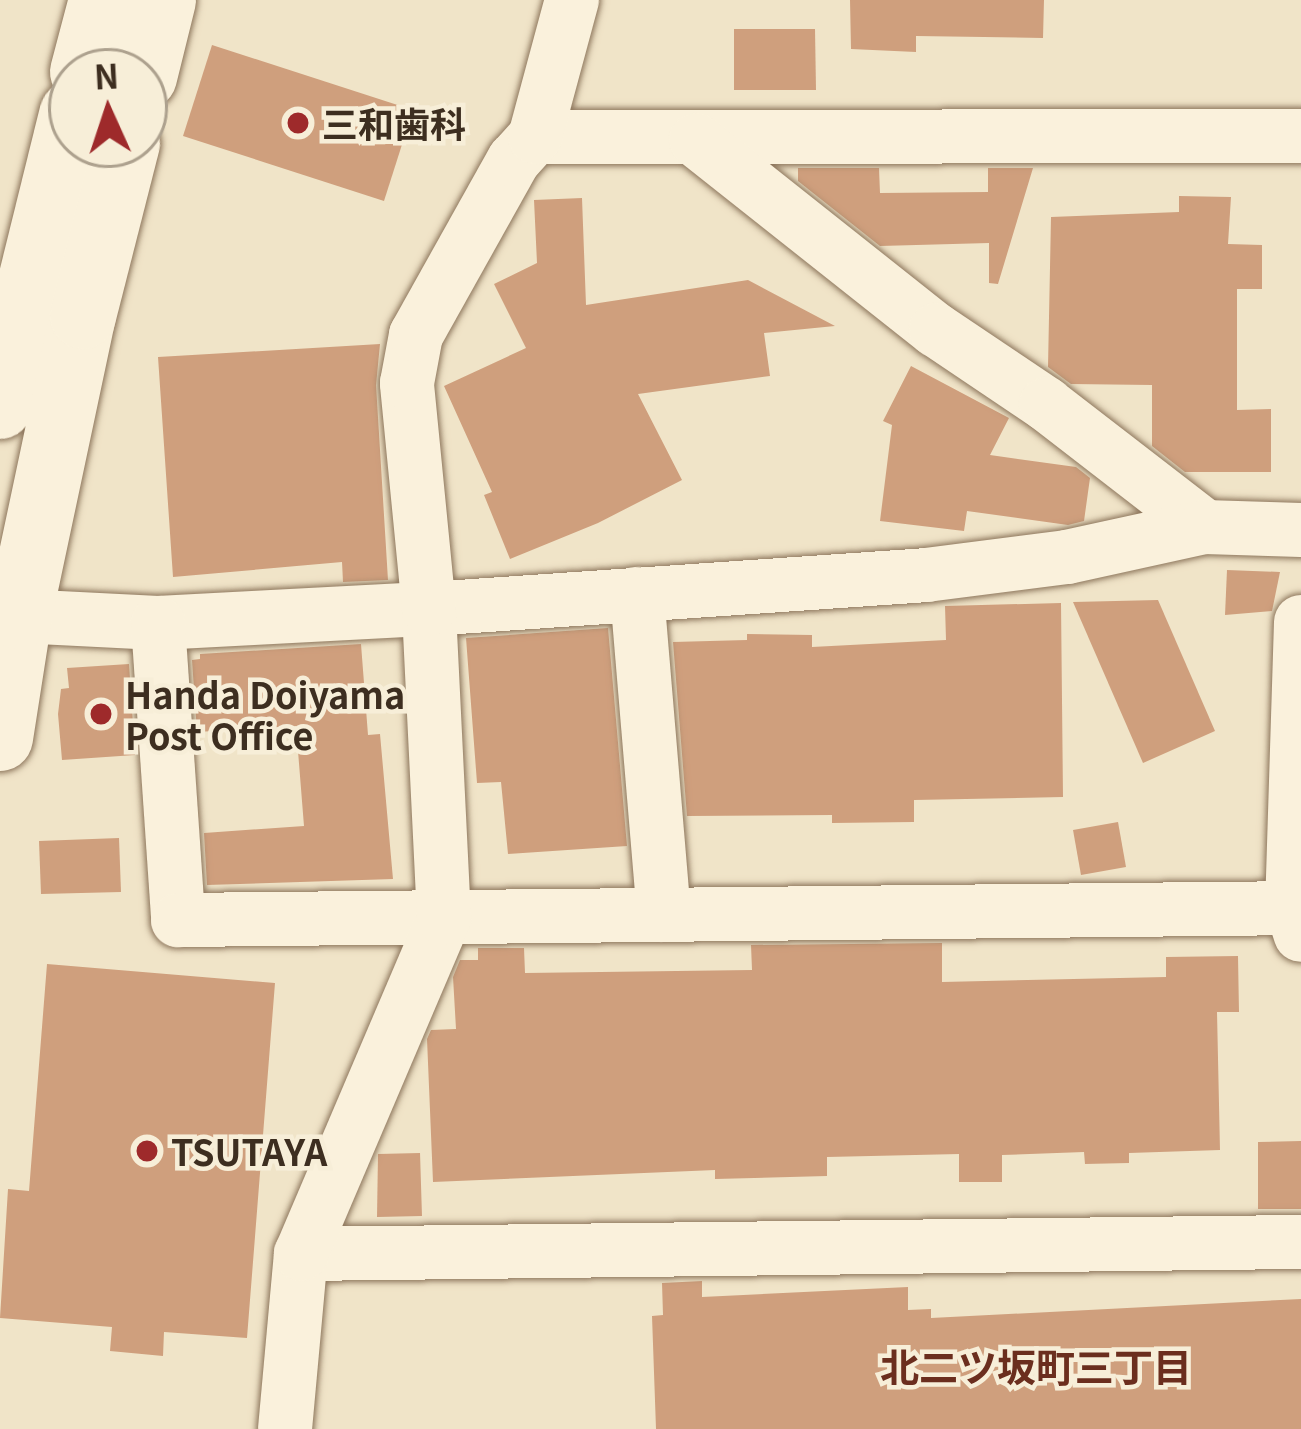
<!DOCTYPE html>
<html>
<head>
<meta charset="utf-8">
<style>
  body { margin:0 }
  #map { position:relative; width:1301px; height:1429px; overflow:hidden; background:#f0e4c8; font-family:Georgia,"Noto Sans JP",serif }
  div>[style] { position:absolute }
  .building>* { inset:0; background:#cf9f7d }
  .roads { filter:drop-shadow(0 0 3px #8d765c) drop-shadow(0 0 3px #8d765c) }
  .minor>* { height:54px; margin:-27px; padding:0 27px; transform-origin:27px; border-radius:27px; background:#faf1dc }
  .secondary>* { height:66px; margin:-33px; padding:0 33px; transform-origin:33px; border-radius:33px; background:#faf1dc }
  .dots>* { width:33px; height:33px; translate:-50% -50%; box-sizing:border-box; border:6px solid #f7eed8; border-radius:50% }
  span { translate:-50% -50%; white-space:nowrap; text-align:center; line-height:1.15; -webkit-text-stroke:9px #f7eed8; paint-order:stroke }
  .poi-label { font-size:36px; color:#3d2e20; font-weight:700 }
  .left { translate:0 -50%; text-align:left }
  .neighbourhood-label { font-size:39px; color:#6b2e1e; font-weight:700 }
  .north { position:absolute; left:48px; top:48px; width:120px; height:120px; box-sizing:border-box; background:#f7eed8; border:3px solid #ada18e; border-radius:50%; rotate:357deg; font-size:33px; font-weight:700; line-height:48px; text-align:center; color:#3d2e20 }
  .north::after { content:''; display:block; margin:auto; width:42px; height:54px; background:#9e2a2b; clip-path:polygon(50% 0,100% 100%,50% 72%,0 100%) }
</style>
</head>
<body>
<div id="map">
  <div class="building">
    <div style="clip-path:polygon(850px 0,1044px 0,1043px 38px,916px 36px,916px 52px,851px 49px)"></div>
    <div style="clip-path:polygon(734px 29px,815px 29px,816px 90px,734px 90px)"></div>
    <div style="clip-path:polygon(212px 45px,413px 110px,384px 201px,183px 136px)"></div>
    <div style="clip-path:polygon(798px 168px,879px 168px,880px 193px,988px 192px,988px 168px,1033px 168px,998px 284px,989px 283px,989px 243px,880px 246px,798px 181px)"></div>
    <div style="clip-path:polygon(1179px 196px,1231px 197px,1228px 244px,1262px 245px,1262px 289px,1237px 289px,1237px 410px,1271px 409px,1271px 472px,1185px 472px,1152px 446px,1152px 385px,1071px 384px,1048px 367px,1051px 217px,1179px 212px)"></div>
    <div style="clip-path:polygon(582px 198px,586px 305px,748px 280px,835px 326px,764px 333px,770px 376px,638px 394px,682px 480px,598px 523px,510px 559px,484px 495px,492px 492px,444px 386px,526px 348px,494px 284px,537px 263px,534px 200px)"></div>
    <div style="clip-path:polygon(380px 344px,376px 385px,388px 580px,343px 582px,342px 562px,173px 577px,158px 357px)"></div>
    <div style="clip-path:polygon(911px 366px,1009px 418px,990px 455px,1076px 467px,1090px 478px,1084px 521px,1068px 525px,967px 511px,964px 531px,880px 521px,892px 425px,883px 421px)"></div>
    <div style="clip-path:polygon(1227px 570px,1280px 572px,1272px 611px,1225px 615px)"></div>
    <div style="clip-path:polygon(1158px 600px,1215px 731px,1143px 763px,1073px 602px)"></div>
    <div style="clip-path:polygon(1061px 603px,1063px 797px,914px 800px,914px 822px,832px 823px,832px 815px,687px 816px,673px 642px,747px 640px,747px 634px,812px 635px,812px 647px,946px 640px,945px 606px)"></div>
    <div style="clip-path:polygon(608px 628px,627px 846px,508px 854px,501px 782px,477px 783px,466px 638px)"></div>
    <div style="clip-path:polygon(361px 644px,368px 735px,380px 734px,393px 879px,207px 885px,204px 833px,304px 826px,296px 726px,197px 732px,192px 660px,200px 659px,200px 654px)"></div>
    <div style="clip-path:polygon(129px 664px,135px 755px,62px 760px,58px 714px,61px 689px,69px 688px,67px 668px)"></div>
    <div style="clip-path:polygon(1118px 822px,1126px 867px,1081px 875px,1073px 830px)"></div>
    <div style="clip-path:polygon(119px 838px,121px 892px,41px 894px,39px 841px)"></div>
    <div style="clip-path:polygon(942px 943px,942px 982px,1166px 977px,1166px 957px,1238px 956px,1239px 1012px,1217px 1012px,1220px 1150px,1129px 1153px,1129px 1163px,1085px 1164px,1084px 1152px,1002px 1155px,1002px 1182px,959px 1182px,959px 1154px,827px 1157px,827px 1176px,715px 1179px,715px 1170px,433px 1182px,427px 1039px,431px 1030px,456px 1029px,453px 977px,460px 960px,478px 960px,478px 948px,524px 948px,525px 973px,752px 970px,751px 945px)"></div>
    <div style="clip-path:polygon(47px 964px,275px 983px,247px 1338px,164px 1332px,163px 1356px,110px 1351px,112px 1327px,0 1318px,8px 1189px,29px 1191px)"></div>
    <div style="clip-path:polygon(1301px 1141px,1301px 1209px,1258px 1209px,1258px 1142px)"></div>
    <div style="clip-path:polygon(420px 1153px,422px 1216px,377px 1217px,378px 1154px)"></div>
    <div style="clip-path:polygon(702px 1281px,702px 1297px,908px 1287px,908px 1310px,931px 1309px,931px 1318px,1301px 1299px,1301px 1429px,656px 1429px,652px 1316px,663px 1315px,662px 1283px)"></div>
  </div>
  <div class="roads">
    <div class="minor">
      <div style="left:535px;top:137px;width:766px;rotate:-0.07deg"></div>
      <div style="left:696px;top:140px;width:306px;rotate:38.4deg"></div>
      <div style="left:936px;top:330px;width:133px;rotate:33.9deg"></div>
      <div style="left:1046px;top:404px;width:201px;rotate:37.7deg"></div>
      <div style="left:637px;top:594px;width:322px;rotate:85.2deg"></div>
      <div style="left:19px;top:616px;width:139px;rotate:2.9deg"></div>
      <div style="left:158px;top:623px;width:271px;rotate:-3deg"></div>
      <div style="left:429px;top:609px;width:498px;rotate:-3.9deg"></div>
      <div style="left:926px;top:575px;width:142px;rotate:-7.3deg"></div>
      <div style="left:1067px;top:557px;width:141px;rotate:-12.3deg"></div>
      <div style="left:1205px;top:527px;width:96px;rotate:1.8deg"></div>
      <div style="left:1301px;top:622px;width:286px;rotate:91.8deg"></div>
      <div style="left:1292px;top:908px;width:28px;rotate:72deg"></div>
      <div style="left:158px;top:623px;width:298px;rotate:86.1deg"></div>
      <div style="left:178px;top:920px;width:1123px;rotate:-0.61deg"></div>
      <div style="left:301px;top:1254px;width:1000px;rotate:-0.69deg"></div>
      <div style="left:285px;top:1429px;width:176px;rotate:-84.8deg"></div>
      <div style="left:301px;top:1254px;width:365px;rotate:-66.9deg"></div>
      <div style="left:444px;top:918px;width:309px;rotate:-92.8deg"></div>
      <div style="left:429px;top:609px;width:227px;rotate:-95.6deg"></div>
      <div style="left:407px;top:383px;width:49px;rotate:-79.4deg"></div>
      <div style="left:416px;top:335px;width:201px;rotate:-60.8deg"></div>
      <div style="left:514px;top:160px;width:31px;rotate:-48deg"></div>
      <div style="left:535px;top:137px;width:142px;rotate:-74.9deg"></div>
    </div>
    <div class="secondary">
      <div style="left:83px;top:72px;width:74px;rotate:-75.2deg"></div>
      <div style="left:144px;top:77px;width:79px;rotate:-76.1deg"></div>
      <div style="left:0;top:406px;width:301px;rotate:-76.1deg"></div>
      <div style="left:0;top:738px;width:123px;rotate:-81.1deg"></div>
      <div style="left:19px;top:616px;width:307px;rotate:-78deg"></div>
      <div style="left:83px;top:316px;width:178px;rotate:-75.7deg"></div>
    </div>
  </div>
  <div class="dots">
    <div style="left:298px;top:123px;background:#9e2a2b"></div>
    <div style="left:101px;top:714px;background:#9e2a2b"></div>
    <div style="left:147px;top:1151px;background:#9e2a2b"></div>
  </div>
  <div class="poi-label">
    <span class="left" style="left:322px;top:123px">三和歯科</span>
    <span class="left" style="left:125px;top:714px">Handa Doiyama<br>Post Office</span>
    <span class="left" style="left:171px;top:1151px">TSUTAYA</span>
  </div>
  <div class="neighbourhood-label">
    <span style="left:1036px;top:1365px">北二ツ坂町三丁目</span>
  </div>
  <div class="north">N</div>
</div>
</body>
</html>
